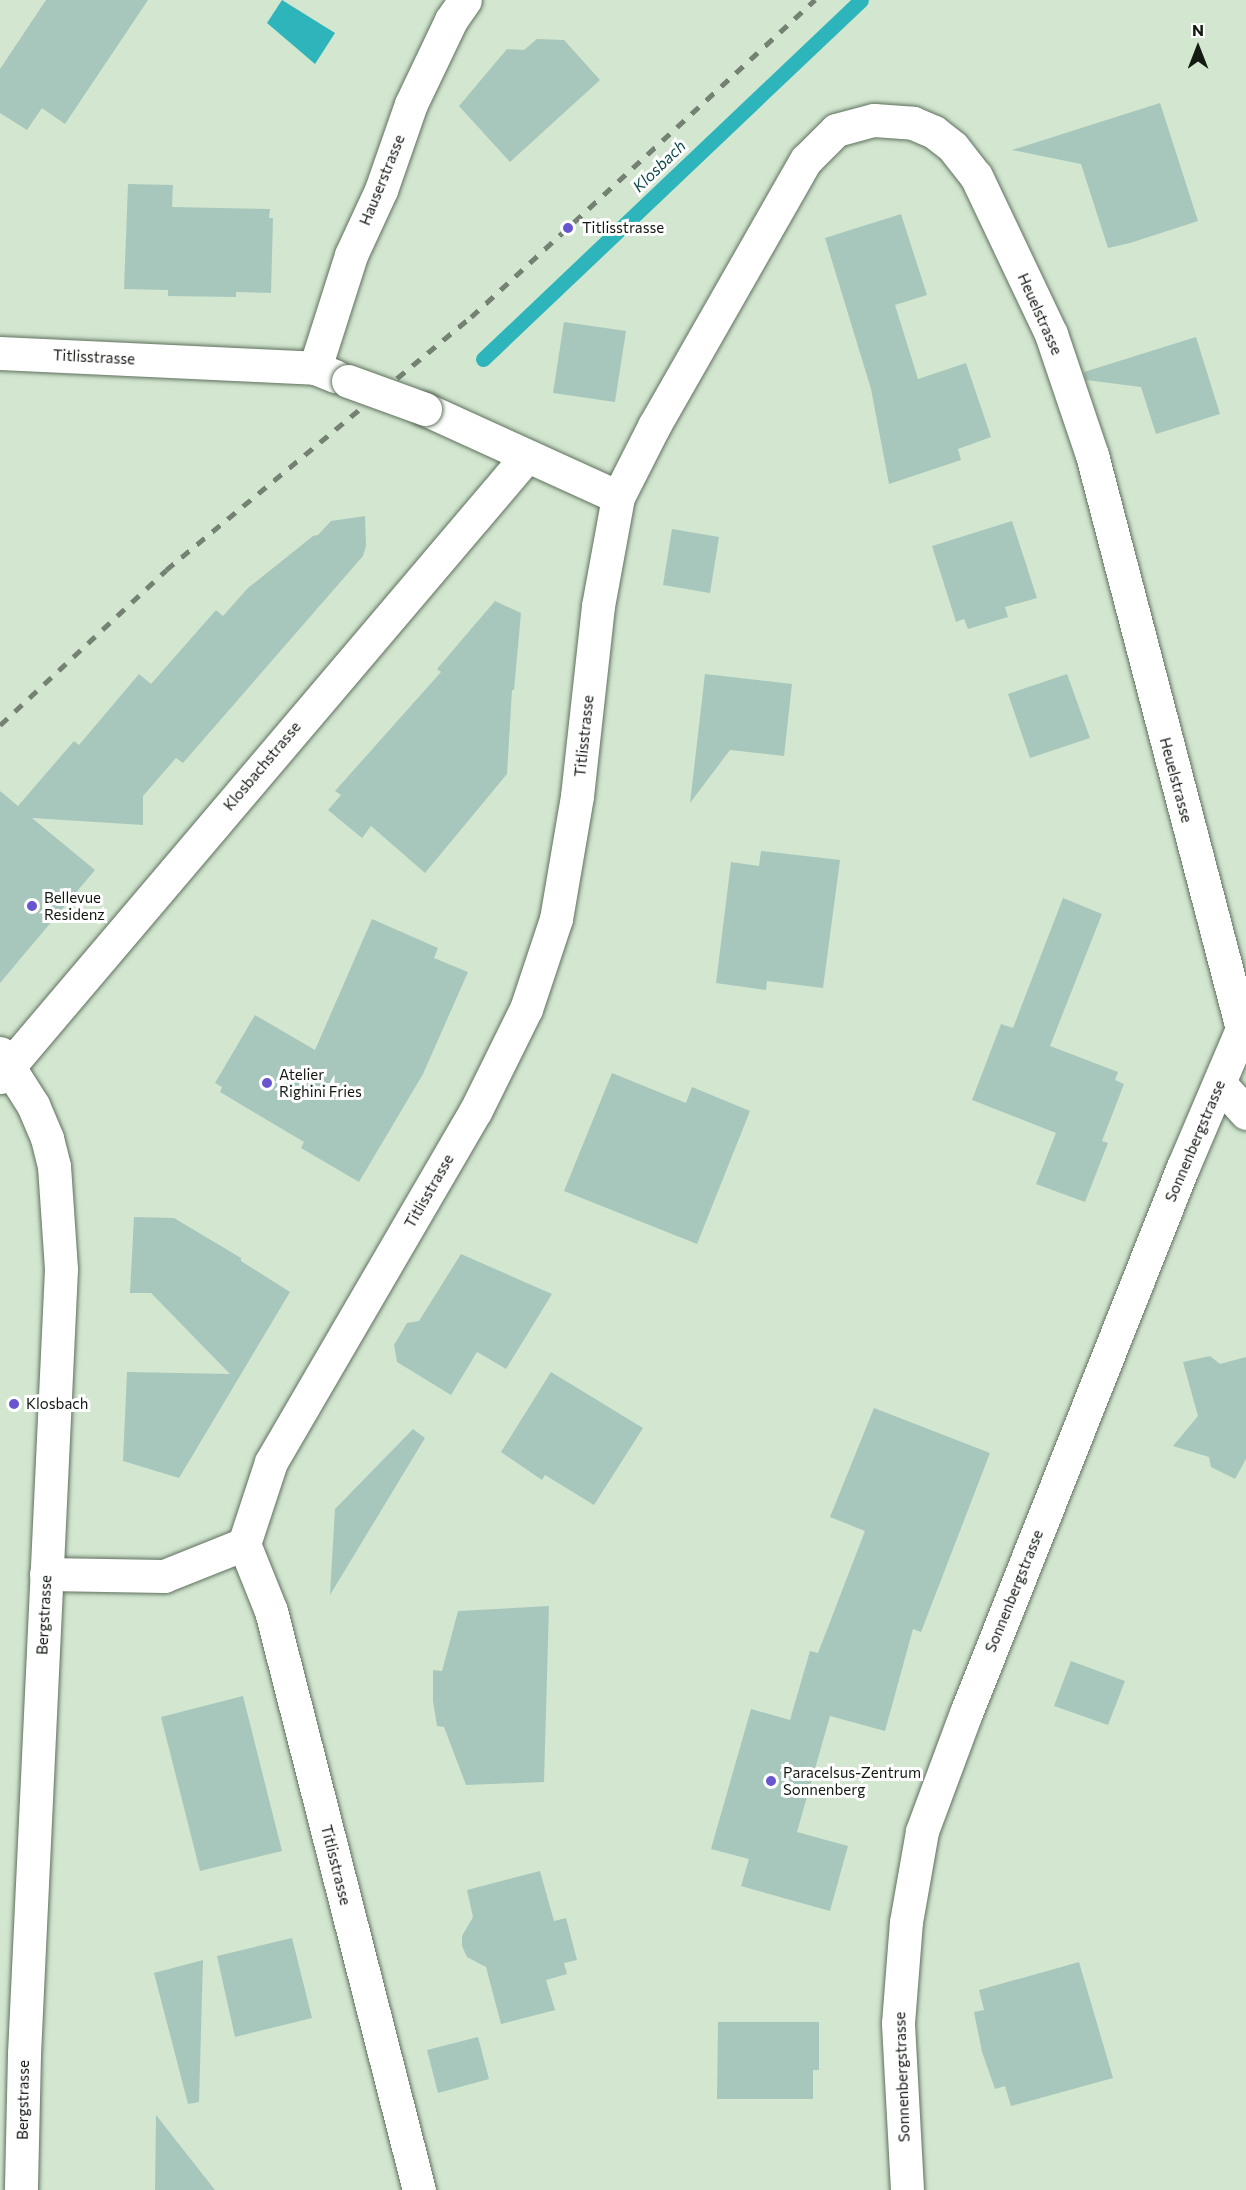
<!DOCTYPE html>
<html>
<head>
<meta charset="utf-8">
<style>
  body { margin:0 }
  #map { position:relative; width:1246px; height:2190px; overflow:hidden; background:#d2e6d0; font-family:Commissioner,sans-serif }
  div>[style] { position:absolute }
  .water>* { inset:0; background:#2db5bb }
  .stream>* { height:15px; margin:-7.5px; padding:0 7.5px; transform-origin:7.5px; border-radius:7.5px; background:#2db5bb }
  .building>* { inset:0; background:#a8c7bc }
  .roads { filter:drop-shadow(0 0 2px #5f715e) drop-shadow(0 0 2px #5f715e) }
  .minor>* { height:33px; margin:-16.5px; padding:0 16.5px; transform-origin:16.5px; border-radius:16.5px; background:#fff }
  .major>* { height:33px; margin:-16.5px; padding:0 16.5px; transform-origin:16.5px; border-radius:16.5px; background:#fff }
  .rail>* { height:4.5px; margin-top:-2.25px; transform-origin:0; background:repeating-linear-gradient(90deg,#758273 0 10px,transparent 0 20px) }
  .bridges { filter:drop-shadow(0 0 2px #5f715e) drop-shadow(0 0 2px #5f715e) }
  .minor-bridge>* { height:33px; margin:-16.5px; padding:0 16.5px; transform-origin:16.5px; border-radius:16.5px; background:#fff }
  .dots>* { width:16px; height:16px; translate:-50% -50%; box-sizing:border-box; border:3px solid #fff; border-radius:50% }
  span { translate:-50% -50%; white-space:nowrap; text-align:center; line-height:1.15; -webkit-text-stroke:6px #fff; paint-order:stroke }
  .street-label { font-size:15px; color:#131a12 }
  .poi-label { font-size:15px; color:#131a12 }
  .left { translate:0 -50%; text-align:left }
  .water-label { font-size:16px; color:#114a4c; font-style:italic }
  .north { position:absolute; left:1168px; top:18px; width:60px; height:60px; -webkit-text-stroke:4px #fff; paint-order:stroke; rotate:0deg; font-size:16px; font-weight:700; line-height:24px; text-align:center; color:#131a12 }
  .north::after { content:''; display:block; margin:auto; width:21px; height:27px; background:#131a12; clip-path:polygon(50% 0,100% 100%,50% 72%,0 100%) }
</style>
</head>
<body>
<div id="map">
  <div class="water">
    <div style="clip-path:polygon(282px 0,335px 33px,315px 64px,267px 23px)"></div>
  </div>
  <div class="stream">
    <div style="left:483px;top:359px;width:521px;rotate:-43.52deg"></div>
  </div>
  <div class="building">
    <div style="clip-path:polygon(46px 0,148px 0,65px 124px,42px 108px,27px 130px,0 113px,0 69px)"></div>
    <div style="clip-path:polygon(537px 39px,564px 40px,600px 80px,510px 162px,459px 106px,507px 49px,524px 50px)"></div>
    <div style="clip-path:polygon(1160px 103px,1198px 221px,1130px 243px,1108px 248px,1081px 164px,1012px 150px)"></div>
    <div style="clip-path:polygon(128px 184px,173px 185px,172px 207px,270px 209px,269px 218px,273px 218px,271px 293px,236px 292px,236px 297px,168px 296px,168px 290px,124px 289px)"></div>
    <div style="clip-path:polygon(901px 214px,927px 295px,895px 305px,918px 379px,966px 363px,991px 437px,958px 449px,961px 460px,889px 484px,871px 389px,825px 238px)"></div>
    <div style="clip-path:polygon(564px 322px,626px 331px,615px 402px,553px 393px)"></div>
    <div style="clip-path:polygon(1196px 337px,1220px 414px,1156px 434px,1141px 387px,1086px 380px,1084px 372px)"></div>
    <div style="clip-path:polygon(365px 516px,366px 546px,363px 556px,183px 763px,176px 758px,143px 796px,143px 825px,32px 818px,95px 870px,0 983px,0 791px,18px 806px,74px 741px,79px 745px,139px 674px,151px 684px,216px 610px,223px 616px,248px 588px,313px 536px,318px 535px,331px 521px)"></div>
    <div style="clip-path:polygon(1012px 521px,1037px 598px,1005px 607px,1008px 617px,968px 629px,964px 619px,956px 622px,932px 546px)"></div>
    <div style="clip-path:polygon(672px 529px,719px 537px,710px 593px,663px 585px)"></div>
    <div style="clip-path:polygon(495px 601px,521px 613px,514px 690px,512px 690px,507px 774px,425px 873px,371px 826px,362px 838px,328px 810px,341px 795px,335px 791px,441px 672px,437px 669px)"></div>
    <div style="clip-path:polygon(705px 674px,792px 684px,784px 756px,730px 750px,690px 803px)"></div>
    <div style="clip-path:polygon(1067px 674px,1090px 738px,1030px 758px,1008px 694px)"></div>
    <div style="clip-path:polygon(761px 851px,840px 860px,823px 988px,767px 981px,766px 990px,716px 983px,731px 862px,759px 866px)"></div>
    <div style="clip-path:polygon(1063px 898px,1102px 914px,1050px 1046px,1118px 1072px,1115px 1080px,1124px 1084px,1102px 1141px,1108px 1143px,1085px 1202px,1036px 1184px,1056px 1133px,972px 1100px,1001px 1024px,1013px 1028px)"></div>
    <div style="clip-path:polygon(372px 919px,438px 948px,434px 958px,468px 972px,423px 1074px,359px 1182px,301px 1148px,304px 1142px,220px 1092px,222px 1087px,215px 1083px,255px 1015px,315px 1050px)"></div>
    <div style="clip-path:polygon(612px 1073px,686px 1103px,692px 1087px,750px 1111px,697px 1244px,564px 1191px)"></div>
    <div style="clip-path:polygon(134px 1217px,174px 1218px,241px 1258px,241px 1261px,290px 1292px,179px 1478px,123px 1461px,127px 1372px,230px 1374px,151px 1293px,130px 1293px)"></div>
    <div style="clip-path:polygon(461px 1254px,552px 1294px,506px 1369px,477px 1352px,451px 1395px,397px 1362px,394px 1345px,407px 1323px,419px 1321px)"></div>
    <div style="clip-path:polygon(1210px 1356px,1220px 1364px,1246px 1357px,1246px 1459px,1235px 1479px,1211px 1467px,1209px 1457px,1173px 1446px,1198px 1416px,1183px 1362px)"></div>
    <div style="clip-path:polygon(551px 1372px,643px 1428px,594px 1505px,545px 1475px,542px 1480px,501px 1452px)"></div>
    <div style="clip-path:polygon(874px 1408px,990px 1453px,921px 1632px,913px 1629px,885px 1731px,830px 1716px,797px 1832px,848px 1846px,830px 1911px,741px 1886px,749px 1859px,711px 1849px,751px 1709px,790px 1720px,810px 1651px,818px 1653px,865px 1531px,830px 1517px)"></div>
    <div style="clip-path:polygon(413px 1429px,425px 1438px,330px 1595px,335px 1509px)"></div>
    <div style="clip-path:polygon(549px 1606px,544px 1782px,466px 1785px,444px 1727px,437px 1726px,433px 1701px,433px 1670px,442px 1671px,458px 1611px)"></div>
    <div style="clip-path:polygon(1071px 1661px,1125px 1681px,1108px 1725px,1054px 1706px)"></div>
    <div style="clip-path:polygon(243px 1696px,282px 1851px,200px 1871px,161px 1717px)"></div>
    <div style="clip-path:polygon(540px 1871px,554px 1921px,566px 1918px,577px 1960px,564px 1963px,567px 1974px,546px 1980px,555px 2010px,501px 2024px,486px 1967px,467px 1957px,462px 1946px,462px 1936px,473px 1917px,467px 1890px)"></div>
    <div style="clip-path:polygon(292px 1938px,312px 2018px,235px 2037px,217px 1956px)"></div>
    <div style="clip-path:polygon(203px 1960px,199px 2102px,188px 2104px,154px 1973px)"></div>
    <div style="clip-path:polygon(1079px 1962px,1113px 2078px,1011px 2106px,1005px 2086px,995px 2089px,982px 2052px,974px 2012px,984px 2010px,979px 1990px)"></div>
    <div style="clip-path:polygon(718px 2022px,819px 2022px,819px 2070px,813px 2070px,813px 2099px,717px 2099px)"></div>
    <div style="clip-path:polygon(478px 2037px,489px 2079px,438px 2093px,427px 2050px)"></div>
    <div style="clip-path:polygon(156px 2115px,215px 2190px,155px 2190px)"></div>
  </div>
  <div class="roads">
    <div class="minor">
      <div style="left:0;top:353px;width:315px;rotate:2.7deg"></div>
      <div style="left:315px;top:368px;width:22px;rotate:22deg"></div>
      <div style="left:315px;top:368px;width:119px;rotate:-72.3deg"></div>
      <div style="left:351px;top:255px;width:72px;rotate:-65.2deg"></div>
      <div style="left:381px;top:190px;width:91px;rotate:-70.8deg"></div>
      <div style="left:411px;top:104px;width:93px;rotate:-64.5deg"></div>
      <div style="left:451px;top:20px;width:24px;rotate:-55deg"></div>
      <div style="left:425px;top:409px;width:212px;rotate:24.5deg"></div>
      <div style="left:0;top:1077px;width:813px;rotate:-49.69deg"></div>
      <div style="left:1220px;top:1084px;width:39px;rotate:48deg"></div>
      <div style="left:46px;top:1574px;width:118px;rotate:1deg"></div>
      <div style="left:164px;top:1576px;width:86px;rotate:-21.8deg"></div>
      <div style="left:419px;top:2190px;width:598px;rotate:-104.34deg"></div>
      <div style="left:271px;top:1611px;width:72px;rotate:-111.9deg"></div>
      <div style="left:244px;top:1544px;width:86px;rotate:-71.8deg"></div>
      <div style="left:271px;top:1462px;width:405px;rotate:-59.8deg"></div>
      <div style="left:475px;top:1112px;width:115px;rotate:-63.7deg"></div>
      <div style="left:526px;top:1009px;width:95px;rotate:-71.6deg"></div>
      <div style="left:556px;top:919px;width:125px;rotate:-80.3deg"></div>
      <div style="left:577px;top:796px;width:191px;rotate:-83.7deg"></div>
      <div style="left:598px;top:606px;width:111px;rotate:-79.6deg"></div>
      <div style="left:618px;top:497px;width:80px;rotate:-63.1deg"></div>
      <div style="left:654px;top:426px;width:306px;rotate:-60.3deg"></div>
      <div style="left:806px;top:160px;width:42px;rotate:-45deg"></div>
      <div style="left:836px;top:130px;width:39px;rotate:-15deg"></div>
      <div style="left:874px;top:120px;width:39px;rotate:4deg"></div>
      <div style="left:913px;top:123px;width:23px;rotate:23deg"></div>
      <div style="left:934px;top:132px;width:24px;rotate:38deg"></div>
      <div style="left:953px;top:147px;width:37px;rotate:52deg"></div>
      <div style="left:976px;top:176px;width:175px;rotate:64.6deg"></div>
      <div style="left:1051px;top:334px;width:128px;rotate:71.3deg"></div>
      <div style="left:1092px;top:455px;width:593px;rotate:75.35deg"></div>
      <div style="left:907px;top:2190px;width:167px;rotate:-93.1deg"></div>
      <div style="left:898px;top:2023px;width:101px;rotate:-85.5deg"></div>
      <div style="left:906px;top:1922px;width:92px;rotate:-80deg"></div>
      <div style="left:922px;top:1831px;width:126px;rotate:-69.6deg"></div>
      <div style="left:966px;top:1713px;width:588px;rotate:-68.33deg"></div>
      <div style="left:1183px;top:1167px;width:161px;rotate:-66.9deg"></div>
    </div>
    <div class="major">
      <div style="left:0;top:1053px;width:62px;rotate:57.6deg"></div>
      <div style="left:33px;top:1105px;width:36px;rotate:67deg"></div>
      <div style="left:47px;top:1138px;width:29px;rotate:76deg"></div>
      <div style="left:54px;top:1166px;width:103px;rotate:86.1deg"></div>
      <div style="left:61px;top:1269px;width:786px;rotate:92.7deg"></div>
      <div style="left:24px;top:2054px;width:136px;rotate:91.3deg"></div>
    </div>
  </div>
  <div class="rail">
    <div style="left:0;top:725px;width:227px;rotate:-43deg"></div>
    <div style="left:166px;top:570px;width:396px;rotate:-39.7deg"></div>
    <div style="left:471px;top:317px;width:468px;rotate:-42.7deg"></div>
  </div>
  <div class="bridges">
    <div class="minor-bridge">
      <div style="left:348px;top:381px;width:82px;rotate:20deg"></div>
    </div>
  </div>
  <div class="dots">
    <div style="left:568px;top:228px;background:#6756cf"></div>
    <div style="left:32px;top:906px;background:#6756cf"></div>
    <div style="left:267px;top:1083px;background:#6756cf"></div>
    <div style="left:14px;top:1404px;background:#6756cf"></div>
    <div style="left:771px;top:1781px;background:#6756cf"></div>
  </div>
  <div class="street-label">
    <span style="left:382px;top:180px;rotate:-68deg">Hauserstrasse</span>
    <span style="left:1040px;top:314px;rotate:66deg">Heuelstrasse</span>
    <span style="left:94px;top:357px;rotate:3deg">Titlisstrasse</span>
    <span style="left:584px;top:736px;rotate:-84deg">Titlisstrasse</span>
    <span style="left:262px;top:766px;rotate:-50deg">Klosbachstrasse</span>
    <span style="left:1176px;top:780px;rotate:75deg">Heuelstrasse</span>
    <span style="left:1195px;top:1141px;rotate:-67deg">Sonnenbergstrasse</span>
    <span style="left:429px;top:1191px;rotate:-60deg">Titlisstrasse</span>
    <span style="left:1014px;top:1591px;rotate:-68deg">Sonnenbergstrasse</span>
    <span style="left:44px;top:1615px;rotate:-87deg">Bergstrasse</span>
    <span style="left:336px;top:1865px;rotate:76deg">Titlisstrasse</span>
    <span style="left:902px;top:2077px;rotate:-92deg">Sonnenbergstrasse</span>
    <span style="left:23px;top:2100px;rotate:-89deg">Bergstrasse</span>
  </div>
  <div class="poi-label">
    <span class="left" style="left:582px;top:228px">Titlisstrasse</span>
    <span class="left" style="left:44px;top:906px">Bellevue<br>Residenz</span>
    <span class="left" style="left:279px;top:1083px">Atelier<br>Righini Fries</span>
    <span class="left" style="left:26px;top:1404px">Klosbach</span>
    <span class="left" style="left:783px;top:1781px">Paracelsus-Zentrum<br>Sonnenberg</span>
  </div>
  <div class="water-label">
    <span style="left:659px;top:166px;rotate:-44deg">Klosbach</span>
  </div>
  <div class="north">N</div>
</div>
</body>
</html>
